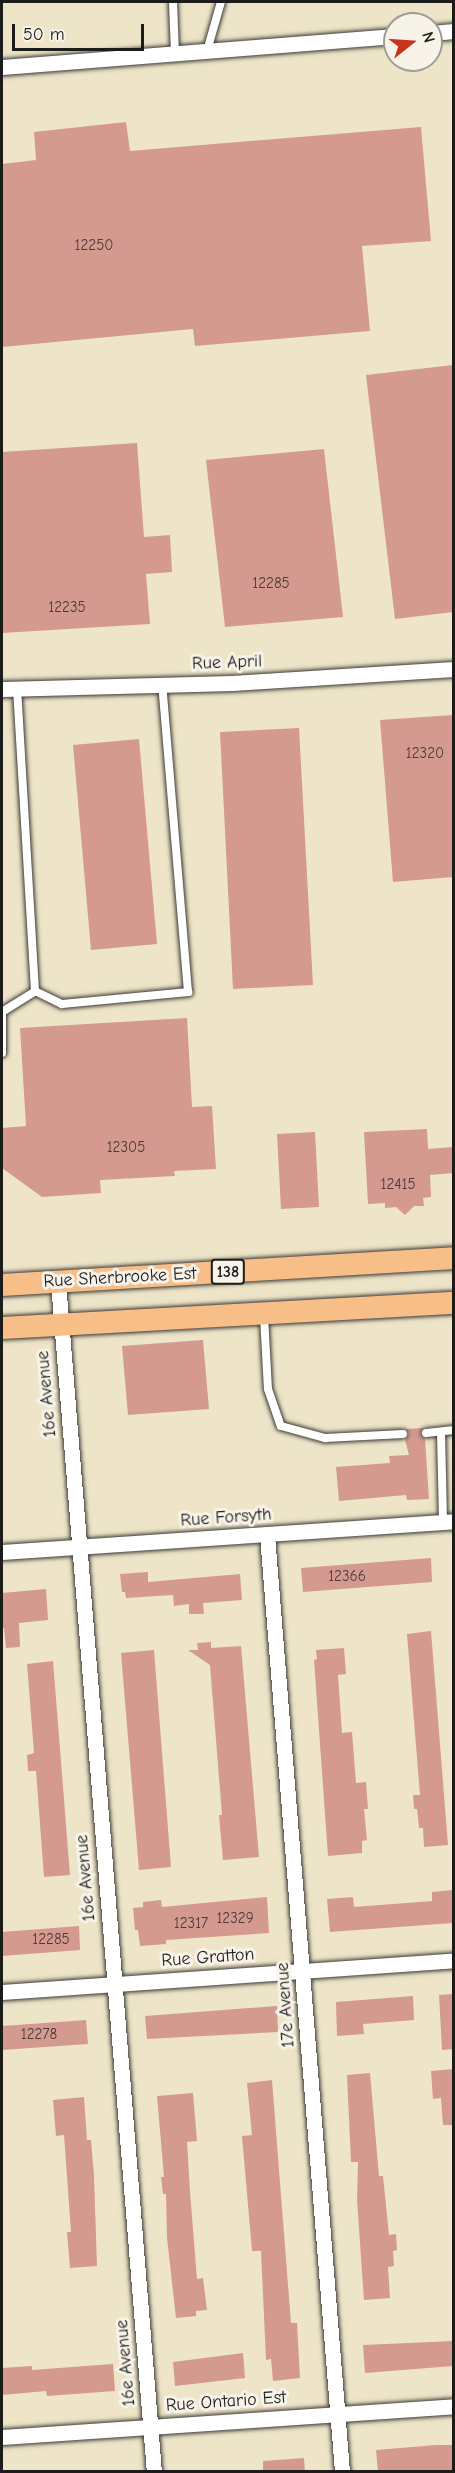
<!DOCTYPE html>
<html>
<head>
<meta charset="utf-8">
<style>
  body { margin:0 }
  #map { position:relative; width:455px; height:2473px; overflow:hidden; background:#eee5c8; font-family:"Comic Neue",sans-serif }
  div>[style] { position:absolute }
  .building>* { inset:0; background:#d49a90 }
  .roads { filter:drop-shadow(0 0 2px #3c3a36) drop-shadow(0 0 2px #3c3a36) }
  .service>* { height:8px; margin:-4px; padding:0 4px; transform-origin:4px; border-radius:4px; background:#fff }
  .minor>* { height:15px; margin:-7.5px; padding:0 7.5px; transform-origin:7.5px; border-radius:7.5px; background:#fff }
  .primary>* { height:22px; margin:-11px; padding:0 11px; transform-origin:11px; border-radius:11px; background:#f7be87 }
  span { translate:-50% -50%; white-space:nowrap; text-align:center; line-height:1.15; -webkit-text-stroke:6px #f7f3e8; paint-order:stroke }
  .number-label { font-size:15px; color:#4a3c39 }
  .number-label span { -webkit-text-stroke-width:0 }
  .shield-label span { padding:2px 4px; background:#f7f3e8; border:2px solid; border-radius:4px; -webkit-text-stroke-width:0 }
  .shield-label { font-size:16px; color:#1c1c1c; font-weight:700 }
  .street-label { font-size:18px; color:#1c1c1c }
  .frame { position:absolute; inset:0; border:3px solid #1c1c1c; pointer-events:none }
  .north { position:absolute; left:383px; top:12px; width:60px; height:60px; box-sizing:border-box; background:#f7f3e8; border:2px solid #9f9d96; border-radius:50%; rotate:73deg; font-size:16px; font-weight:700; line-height:24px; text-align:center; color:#1c1c1c }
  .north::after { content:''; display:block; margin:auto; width:21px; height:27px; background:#c8321e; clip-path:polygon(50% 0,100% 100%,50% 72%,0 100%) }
  .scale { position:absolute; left:12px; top:24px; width:132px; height:27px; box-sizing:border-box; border:3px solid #1c1c1c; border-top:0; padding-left:8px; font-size:18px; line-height:21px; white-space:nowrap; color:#1c1c1c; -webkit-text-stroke:4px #f7f3e8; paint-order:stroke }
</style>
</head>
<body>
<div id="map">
  <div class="building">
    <div style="clip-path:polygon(126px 122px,130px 151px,421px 127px,431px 241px,362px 246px,370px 331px,195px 346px,193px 329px,2px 347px,2px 164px,36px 160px,34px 132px)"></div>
    <div style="clip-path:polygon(453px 365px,453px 612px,395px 619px,366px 375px)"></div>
    <div style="clip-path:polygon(137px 443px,144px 537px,170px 535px,172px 572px,146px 574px,150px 624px,2px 633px,2px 452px)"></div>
    <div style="clip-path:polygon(324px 449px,343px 617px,225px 627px,206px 460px)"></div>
    <div style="clip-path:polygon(453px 715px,453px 877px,393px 882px,380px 720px)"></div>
    <div style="clip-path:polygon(299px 728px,313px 985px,233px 989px,220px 732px)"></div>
    <div style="clip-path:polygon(139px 739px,157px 944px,91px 950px,73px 745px)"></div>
    <div style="clip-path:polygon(187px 1018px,192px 1107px,212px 1106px,216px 1169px,174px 1171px,175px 1176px,100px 1180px,101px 1193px,42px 1197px,2px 1168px,2px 1128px,26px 1126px,20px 1028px)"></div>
    <div style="clip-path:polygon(427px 1129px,428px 1149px,453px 1147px,453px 1173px,430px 1175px,431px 1197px,423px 1198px,424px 1206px,414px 1206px,405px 1215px,396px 1207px,385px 1208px,385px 1203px,368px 1204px,364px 1132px)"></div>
    <div style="clip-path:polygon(315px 1132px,319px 1207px,281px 1209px,277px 1134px)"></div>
    <div style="clip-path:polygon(203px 1340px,209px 1409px,128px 1415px,122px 1346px)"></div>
    <div style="clip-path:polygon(424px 1428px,420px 1433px,425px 1439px,429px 1499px,407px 1500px,406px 1495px,339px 1501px,336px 1467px,390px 1463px,389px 1456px,409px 1455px,405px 1440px,409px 1434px,406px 1429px)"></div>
    <div style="clip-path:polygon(431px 1558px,432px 1582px,303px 1592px,301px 1568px)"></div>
    <div style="clip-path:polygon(148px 1572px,148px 1582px,240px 1574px,242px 1600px,203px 1603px,204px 1614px,189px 1614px,189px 1604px,174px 1606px,173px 1595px,126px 1598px,125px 1592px,122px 1592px,120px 1574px)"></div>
    <div style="clip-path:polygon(46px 1589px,48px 1620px,19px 1623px,20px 1647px,6px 1648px,4px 1628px,2px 1628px,2px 1593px)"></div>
    <div style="clip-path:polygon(431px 1631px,448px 1845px,424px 1847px,423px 1828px,419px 1828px,417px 1809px,414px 1809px,413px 1795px,420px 1795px,407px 1634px)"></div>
    <div style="clip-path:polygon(211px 1642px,211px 1648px,241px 1646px,259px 1857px,223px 1860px,219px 1815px,222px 1815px,210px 1665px,188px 1650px,198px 1650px,197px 1643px)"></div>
    <div style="clip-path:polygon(344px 1648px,346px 1674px,338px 1675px,342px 1733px,352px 1732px,356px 1783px,366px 1782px,368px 1809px,364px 1809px,367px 1840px,362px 1841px,362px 1853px,328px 1856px,314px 1660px,317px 1659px,316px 1650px)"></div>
    <div style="clip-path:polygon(154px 1650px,171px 1867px,139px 1870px,121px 1653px)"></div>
    <div style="clip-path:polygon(53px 1661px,70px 1875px,44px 1877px,36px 1771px,28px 1771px,27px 1755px,34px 1753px,27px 1664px)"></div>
    <div style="clip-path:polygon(453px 1890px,453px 1923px,330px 1932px,327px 1899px,353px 1897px,354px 1907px,432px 1901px,432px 1892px)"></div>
    <div style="clip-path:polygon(267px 1897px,269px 1933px,166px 1940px,166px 1944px,140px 1946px,138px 1930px,135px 1930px,133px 1908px,143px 1907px,143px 1902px,161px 1900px,162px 1907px)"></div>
    <div style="clip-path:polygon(79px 1926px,80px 1950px,2px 1956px,2px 1932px)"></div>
    <div style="clip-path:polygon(453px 1994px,453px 2049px,442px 2050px,439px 1995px)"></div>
    <div style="clip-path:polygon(413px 1996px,414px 2020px,363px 2024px,364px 2034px,337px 2036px,336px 2002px)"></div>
    <div style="clip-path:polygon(277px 2006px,278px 2032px,147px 2039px,145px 2016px)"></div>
    <div style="clip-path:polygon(86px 2020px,88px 2044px,2px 2050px,2px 2026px)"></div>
    <div style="clip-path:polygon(453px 2069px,453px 2125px,443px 2125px,441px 2098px,433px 2099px,431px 2071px)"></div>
    <div style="clip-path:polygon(370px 2073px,379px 2176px,383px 2176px,389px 2235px,396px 2234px,397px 2250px,393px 2251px,394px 2266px,388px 2267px,390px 2298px,364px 2300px,357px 2200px,358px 2162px,351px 2162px,347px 2075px)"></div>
    <div style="clip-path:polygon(272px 2080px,291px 2323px,297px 2323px,300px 2378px,273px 2381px,271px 2359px,266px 2360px,261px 2251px,252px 2251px,242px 2136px,252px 2135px,247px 2083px)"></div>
    <div style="clip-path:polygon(193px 2093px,197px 2141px,187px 2142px,190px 2192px,197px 2279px,203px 2278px,207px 2310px,196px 2311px,196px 2316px,176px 2318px,167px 2238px,166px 2194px,163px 2194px,161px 2177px,164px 2177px,157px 2096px)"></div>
    <div style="clip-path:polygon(84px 2097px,87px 2140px,91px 2140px,94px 2176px,97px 2266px,70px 2268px,67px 2232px,71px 2232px,64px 2135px,56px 2136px,53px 2100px)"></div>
    <div style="clip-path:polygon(453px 2341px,453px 2366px,365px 2373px,363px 2345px)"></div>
    <div style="clip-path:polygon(243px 2353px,245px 2378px,175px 2386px,173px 2362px)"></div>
    <div style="clip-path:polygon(113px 2364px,115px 2391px,47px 2396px,46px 2391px,2px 2395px,2px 2368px,32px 2366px,32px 2370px)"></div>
    <div style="clip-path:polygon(436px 2445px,453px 2445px,453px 2470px,378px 2472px,376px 2450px)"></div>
    <div style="clip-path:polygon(304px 2458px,305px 2472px,263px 2472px,263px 2461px)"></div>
  </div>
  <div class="roads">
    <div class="service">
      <div style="left:173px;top:2px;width:52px;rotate:87.8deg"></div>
      <div style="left:207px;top:51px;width:51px;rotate:-74.1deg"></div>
      <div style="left:17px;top:688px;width:304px;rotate:86.6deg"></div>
      <div style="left:35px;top:991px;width:30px;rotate:26deg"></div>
      <div style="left:62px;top:1004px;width:127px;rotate:-5.4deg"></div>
      <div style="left:188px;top:992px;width:308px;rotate:-94.8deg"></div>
      <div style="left:2px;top:1012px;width:39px;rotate:-32deg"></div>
      <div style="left:2px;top:1053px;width:41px;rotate:-90deg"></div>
      <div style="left:264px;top:1316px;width:73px;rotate:86.9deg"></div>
      <div style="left:268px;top:1389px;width:39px;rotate:71deg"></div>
      <div style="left:281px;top:1426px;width:46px;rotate:15.3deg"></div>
      <div style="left:325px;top:1438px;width:78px;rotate:-2.9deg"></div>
      <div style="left:441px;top:1432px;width:89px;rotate:88.7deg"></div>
      <div style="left:426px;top:1433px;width:28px;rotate:-6deg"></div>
    </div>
    <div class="minor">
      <div style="left:431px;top:33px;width:23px;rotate:-5deg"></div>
      <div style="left:2px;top:67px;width:394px;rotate:-4.5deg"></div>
      <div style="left:2px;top:689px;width:230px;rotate:-1.5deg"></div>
      <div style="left:232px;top:683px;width:222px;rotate:-3.6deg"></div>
      <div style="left:58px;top:1282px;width:1194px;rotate:85.39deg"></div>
      <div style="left:267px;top:1535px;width:940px;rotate:85.42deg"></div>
      <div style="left:2px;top:1552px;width:453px;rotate:-3.9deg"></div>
      <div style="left:2px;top:1992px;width:453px;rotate:-4deg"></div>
      <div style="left:2px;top:2437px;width:453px;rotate:-3.9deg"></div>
    </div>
    <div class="primary">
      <div style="left:2px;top:1285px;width:453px;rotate:-3.4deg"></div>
      <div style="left:2px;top:1328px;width:453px;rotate:-3.2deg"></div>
    </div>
  </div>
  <div class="number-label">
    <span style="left:94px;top:246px">12250</span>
    <span style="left:271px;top:584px">12285</span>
    <span style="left:67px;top:608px">12235</span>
    <span style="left:425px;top:754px">12320</span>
    <span style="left:126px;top:1148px">12305</span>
    <span style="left:398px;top:1185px">12415</span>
    <span style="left:347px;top:1577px">12366</span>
    <span style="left:235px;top:1919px">12329</span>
    <span style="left:191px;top:1924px">12317</span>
    <span style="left:51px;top:1940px">12285</span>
    <span style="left:39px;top:2035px">12278</span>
  </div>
  <div class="shield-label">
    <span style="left:228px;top:1272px">138</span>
  </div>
  <div class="street-label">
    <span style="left:227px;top:663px;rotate:-2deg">Rue April</span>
    <span style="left:120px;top:1278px;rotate:-3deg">Rue Sherbrooke Est</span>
    <span style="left:47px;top:1394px;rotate:-95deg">16e Avenue</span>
    <span style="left:226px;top:1518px;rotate:-4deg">Rue Forsyth</span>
    <span style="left:86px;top:1878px;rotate:-95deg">16e Avenue</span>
    <span style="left:208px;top:1958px;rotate:-4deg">Rue Gratton</span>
    <span style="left:286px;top:2005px;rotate:-94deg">17e Avenue</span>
    <span style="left:126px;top:2363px;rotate:-95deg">16e Avenue</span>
    <span style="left:226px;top:2402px;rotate:-4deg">Rue Ontario Est</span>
  </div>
  <div class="frame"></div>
  <div class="north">N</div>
  <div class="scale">50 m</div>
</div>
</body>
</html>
